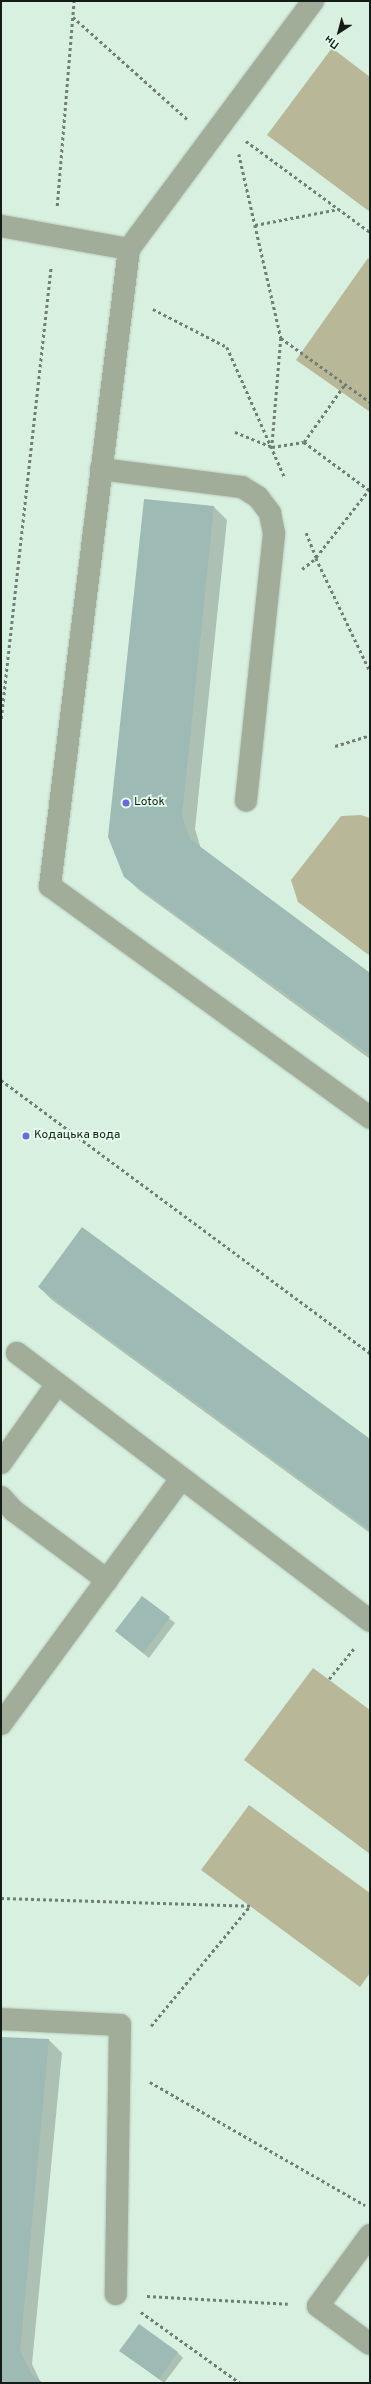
<!DOCTYPE html>
<html>
<head>
<meta charset="utf-8">
<style>
  body { margin:0 }
  #map { position:relative; width:371px; height:2384px; overflow:hidden; background:#d8f0e0; font-family:Overpass,sans-serif }
  div>[style] { position:absolute }
  .green>* { inset:0; background:#b8b898 }
  .shadow>* { inset:0; background:#0003 }
  .building>* { inset:0; background:#9dbab4 }
  .path>* { height:2.5px; margin-top:-1.25px; transform-origin:0; background:repeating-linear-gradient(90deg,#6f7f75 0 3px,transparent 0 6px) }
  .roads { filter:drop-shadow(0 0 1px #b5cabc) drop-shadow(0 0 1px #b5cabc) }
  .minor>* { height:22px; margin:-11px; padding:0 11px; transform-origin:11px; border-radius:11px; background:#a1ac99 }
  .dots>* { width:11px; height:11px; translate:-50% -50%; box-sizing:border-box; border:2px solid #e5fded; border-radius:50% }
  span { translate:-50% -50%; white-space:nowrap; text-align:center; line-height:1.15; -webkit-text-stroke:3.5px #e5fded; paint-order:stroke }
  .poi-label { font-size:12px; color:#131c16 }
  .left { translate:0 -50%; text-align:left }
  .frame { position:absolute; inset:0; border:2px solid #131c16; pointer-events:none }
  .north { position:absolute; left:319px; top:12px; width:40px; height:40px; -webkit-text-stroke:3px #e5fded; paint-order:stroke; rotate:216deg; font-size:11px; font-weight:700; line-height:16px; text-align:center; color:#131c16 }
  .north::after { content:''; display:block; margin:auto; width:14px; height:18px; background:#131c16; clip-path:polygon(50% 0,100% 100%,50% 72%,0 100%) }
</style>
</head>
<body>
<div id="map">
  <div class="green">
    <div style="clip-path:polygon(332px 48px,370px 77px,370px 212px,267px 135px)"></div>
    <div style="clip-path:polygon(368px 258px,370px 260px,370px 412px,296px 360px)"></div>
    <div style="clip-path:polygon(361px 815px,370px 818px,370px 956px,298px 902px,291px 880px,341px 816px)"></div>
    <div style="clip-path:polygon(313px 1668px,370px 1710px,370px 1854px,244px 1760px)"></div>
    <div style="clip-path:polygon(249px 1805px,370px 1893px,370px 1973px,360px 1987px,201px 1870px)"></div>
  </div>
  <div class="shadow">
    <div style="clip-path:polygon(145px 500px,214px 507px,227px 520px,195px 829px,201px 849px,370px 973px,370px 1059px,139px 890px,125px 877px)"></div>
    <div style="clip-path:polygon(39px 1287px,370px 1440px,370px 1533px,52px 1300px)"></div>
    <div style="clip-path:polygon(142px 1597px,175px 1623px,149px 1658px,116px 1631px)"></div>
    <div style="clip-path:polygon(1px 2038px,49px 2040px,62px 2053px,32px 2364px,41px 2383px,1px 2383px)"></div>
    <div style="clip-path:polygon(121px 2351px,177px 2352px,183px 2358px,164px 2383px)"></div>
  </div>
  <div class="building">
    <div style="clip-path:polygon(144px 499px,214px 506px,182px 816px,190px 839px,370px 973px,370px 1055px,124px 877px,108px 837px)"></div>
    <div style="clip-path:polygon(82px 1227px,370px 1439px,370px 1530px,38px 1287px)"></div>
    <div style="clip-path:polygon(142px 1596px,170px 1617px,143px 1653px,115px 1631px)"></div>
    <div style="clip-path:polygon(1px 2037px,49px 2039px,20px 2351px,32px 2375px,43px 2383px,1px 2383px)"></div>
    <div style="clip-path:polygon(139px 2324px,178px 2352px,159px 2379px,119px 2351px)"></div>
  </div>
  <div class="path">
    <div style="left:73px;top:17px;width:153px;rotate:41.8deg"></div>
    <div style="left:246px;top:141px;width:154px;rotate:36.3deg"></div>
    <div style="left:239px;top:154px;width:73px;rotate:77.3deg"></div>
    <div style="left:255px;top:225px;width:86px;rotate:-10.8deg"></div>
    <div style="left:57px;top:206px;width:206px;rotate:-85.3deg"></div>
    <div style="left:255px;top:225px;width:116px;rotate:77deg"></div>
    <div style="left:281px;top:338px;width:109px;rotate:94.7deg"></div>
    <div style="left:153px;top:309px;width:83px;rotate:27.2deg"></div>
    <div style="left:227px;top:347px;width:143px;rotate:66.1deg"></div>
    <div style="left:281px;top:338px;width:110px;rotate:35.7deg"></div>
    <div style="left:235px;top:432px;width:40px;rotate:22deg"></div>
    <div style="left:272px;top:447px;width:32px;rotate:-9deg"></div>
    <div style="left:304px;top:442px;width:81px;rotate:36.4deg"></div>
    <div style="left:304px;top:442px;width:71px;rotate:-54.7deg"></div>
    <div style="left:370px;top:489px;width:88px;rotate:128deg"></div>
    <div style="left:316px;top:558px;width:125px;rotate:64.5deg"></div>
    <div style="left:302px;top:569px;width:18px;rotate:-38deg"></div>
    <div style="left:316px;top:558px;width:27px;rotate:-112deg"></div>
    <div style="left:1px;top:719px;width:456px;rotate:-83.7deg"></div>
    <div style="left:335px;top:746px;width:37px;rotate:-17deg"></div>
    <div style="left:1px;top:1080px;width:459px;rotate:36.5deg"></div>
    <div style="left:329px;top:1679px;width:41px;rotate:-50.9deg"></div>
    <div style="left:1px;top:1898px;width:249px;rotate:1.8deg"></div>
    <div style="left:151px;top:2026px;width:156px;rotate:-50.5deg"></div>
    <div style="left:150px;top:2082px;width:248px;rotate:29.8deg"></div>
    <div style="left:147px;top:2296px;width:141px;rotate:3.2deg"></div>
    <div style="left:141px;top:2312px;width:122px;rotate:35.6deg"></div>
  </div>
  <div class="roads">
    <div class="minor">
      <div style="left:313px;top:1px;width:309px;rotate:126.6deg"></div>
      <div style="left:129px;top:249px;width:642px;rotate:97.07deg"></div>
      <div style="left:50px;top:886px;width:395px;rotate:35.9deg"></div>
      <div style="left:1px;top:226px;width:130px;rotate:10.2deg"></div>
      <div style="left:101px;top:469px;width:142px;rotate:7.3deg"></div>
      <div style="left:242px;top:487px;width:19px;rotate:32deg"></div>
      <div style="left:258px;top:497px;width:20px;rotate:53deg"></div>
      <div style="left:270px;top:513px;width:21px;rotate:79deg"></div>
      <div style="left:274px;top:534px;width:268px;rotate:96deg"></div>
      <div style="left:17px;top:1353px;width:443px;rotate:37.2deg"></div>
      <div style="left:1px;top:1463px;width:97px;rotate:-54.7deg"></div>
      <div style="left:1px;top:1497px;width:19px;rotate:47deg"></div>
      <div style="left:14px;top:1511px;width:116px;rotate:36.6deg"></div>
      <div style="left:1px;top:1724px;width:305px;rotate:-53.7deg"></div>
      <div style="left:1px;top:2019px;width:119px;rotate:2.9deg"></div>
      <div style="left:120px;top:2025px;width:269px;rotate:90.9deg"></div>
      <div style="left:370px;top:2235px;width:88px;rotate:126.2deg"></div>
      <div style="left:318px;top:2306px;width:64px;rotate:36.2deg"></div>
    </div>
  </div>
  <div class="dots">
    <div style="left:126px;top:803px;background:#6969e2"></div>
    <div style="left:26px;top:1136px;background:#6969e2"></div>
  </div>
  <div class="poi-label">
    <span class="left" style="left:134px;top:803px">Lotok</span>
    <span class="left" style="left:34px;top:1136px">Кодацька вода</span>
  </div>
  <div class="frame"></div>
  <div class="north">Пн</div>
</div>
</body>
</html>
